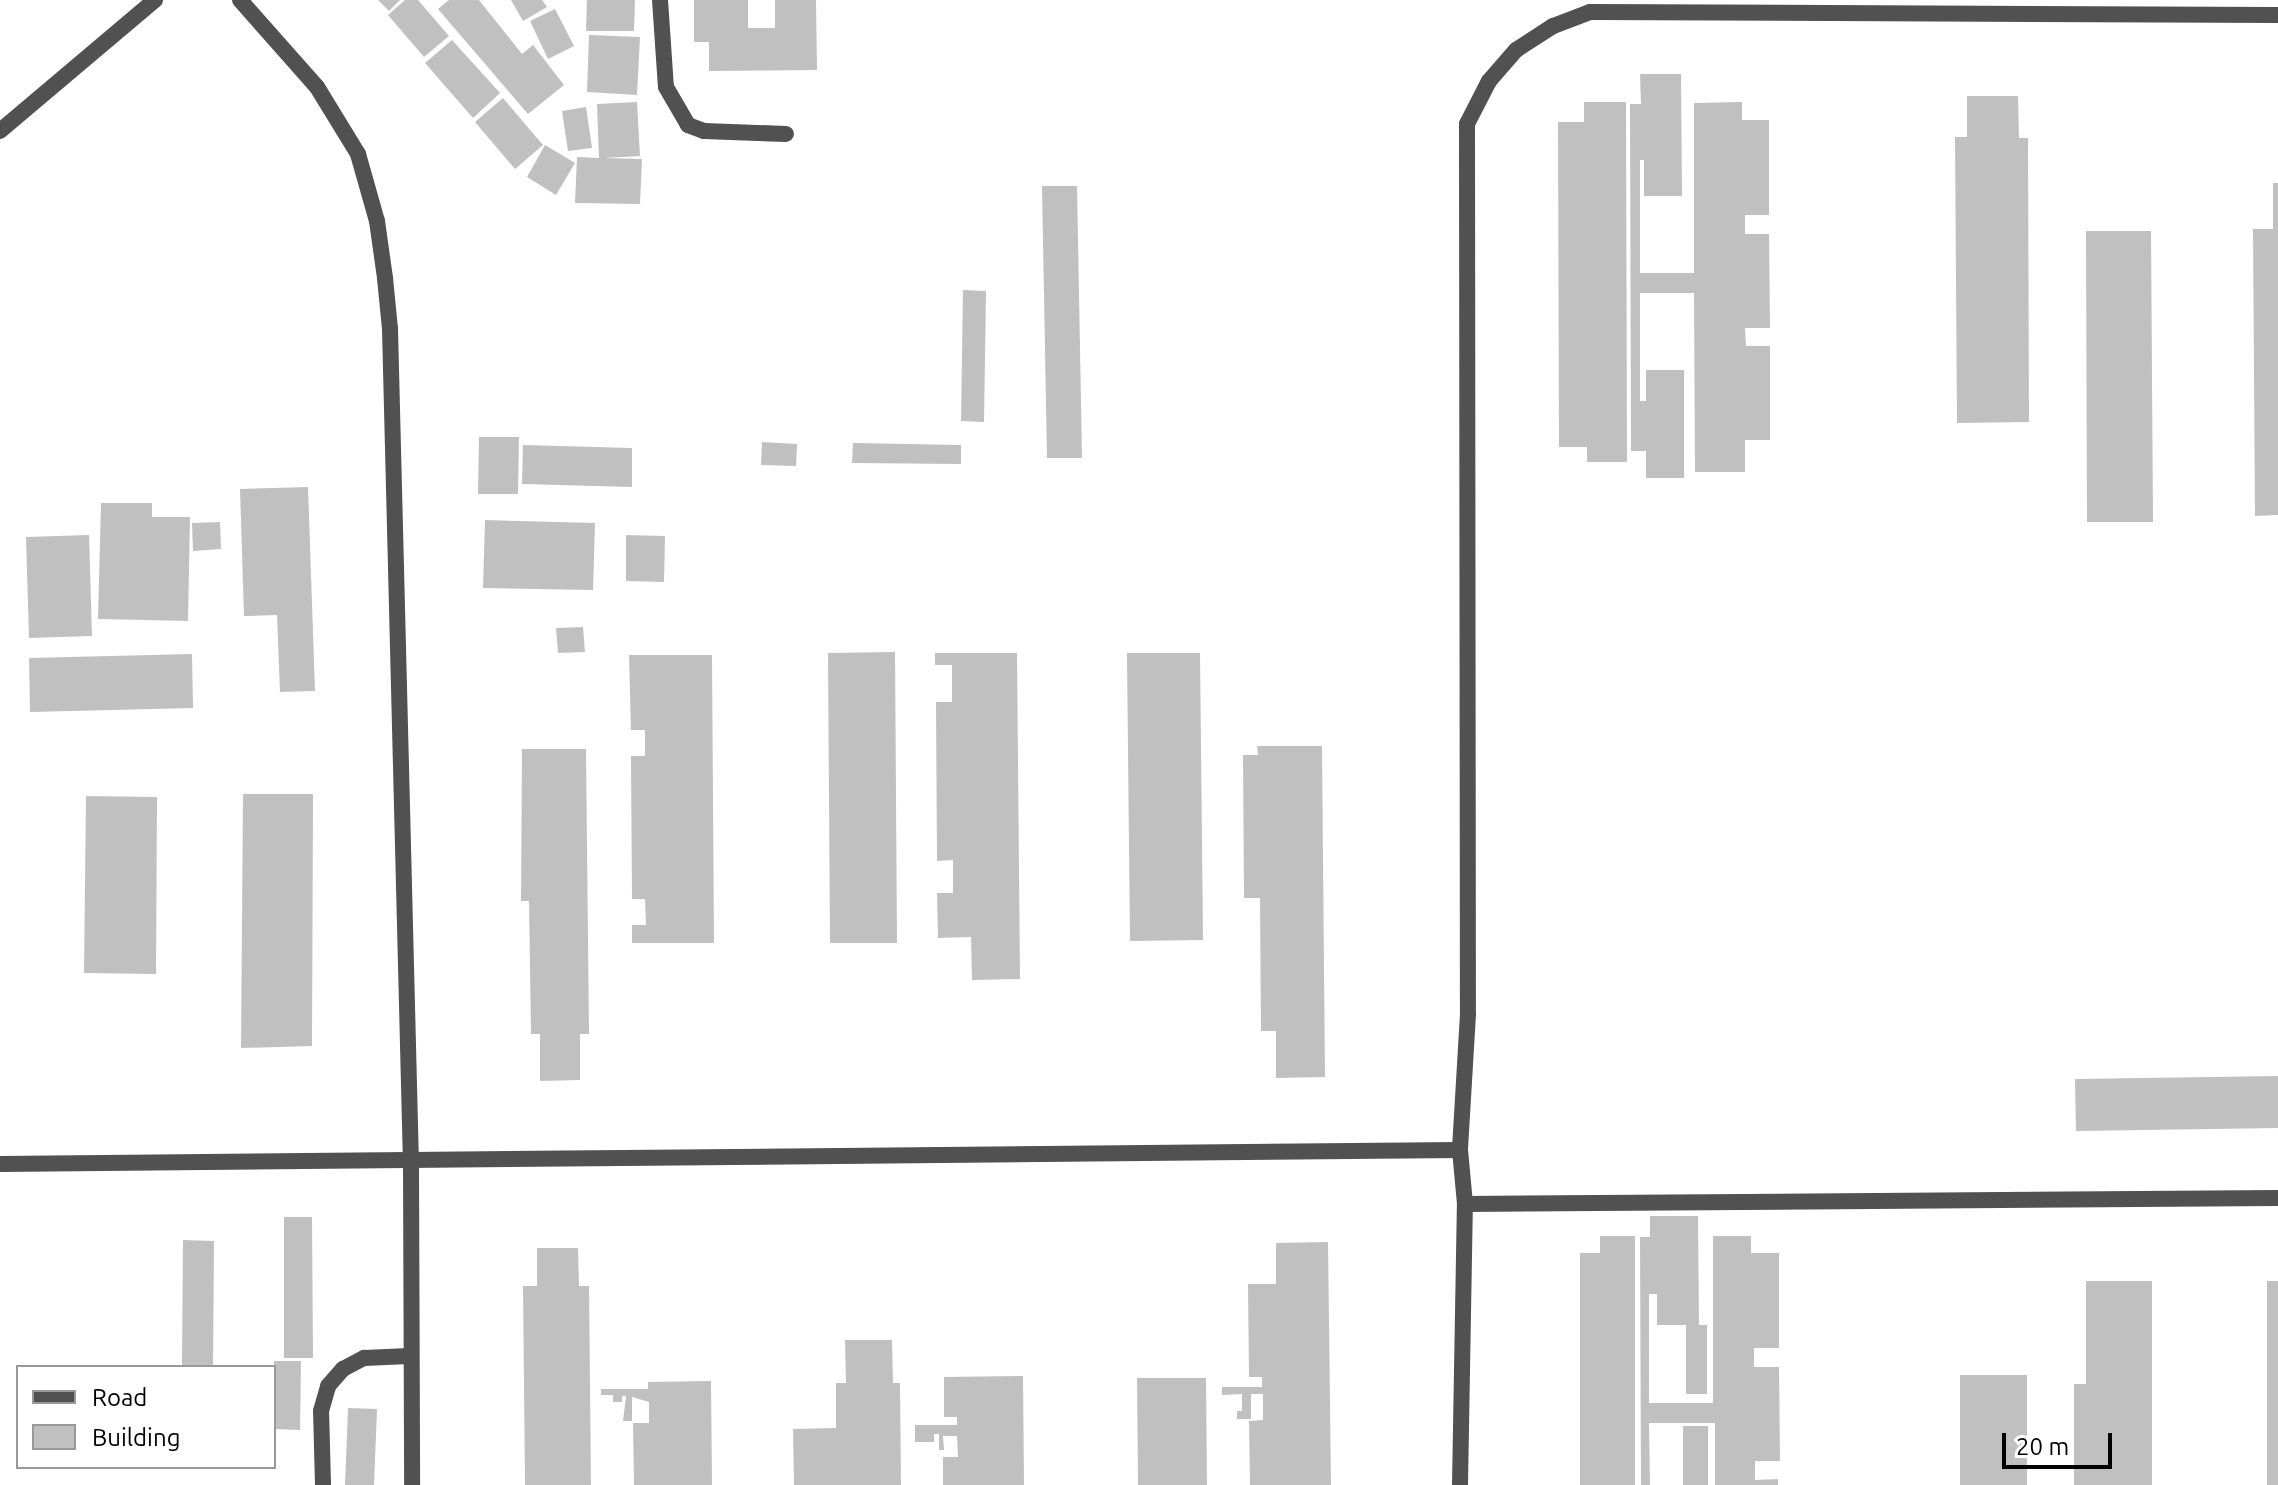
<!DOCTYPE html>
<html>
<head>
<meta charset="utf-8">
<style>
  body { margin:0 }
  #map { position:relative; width:2278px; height:1485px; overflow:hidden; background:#fff; font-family:Ubuntu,sans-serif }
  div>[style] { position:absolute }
  .building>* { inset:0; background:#c0c0c0 }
  .service>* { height:16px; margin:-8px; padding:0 8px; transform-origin:8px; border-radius:8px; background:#515151 }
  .minor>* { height:16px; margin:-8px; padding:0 8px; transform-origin:8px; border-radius:8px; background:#515151 }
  span { translate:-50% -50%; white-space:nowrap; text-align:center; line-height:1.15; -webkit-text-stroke:7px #fff; paint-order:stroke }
  .legend { position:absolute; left:16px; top:1365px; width:260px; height:104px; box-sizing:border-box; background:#fff; border:2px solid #999; margin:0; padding:10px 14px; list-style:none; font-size:24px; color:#000 }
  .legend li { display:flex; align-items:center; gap:16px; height:40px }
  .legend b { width:40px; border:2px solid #999 }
  .scale { position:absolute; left:2002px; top:1433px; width:110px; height:36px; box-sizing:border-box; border:4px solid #000; border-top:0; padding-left:10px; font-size:24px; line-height:28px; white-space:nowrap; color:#000; -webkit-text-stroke:6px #fff; paint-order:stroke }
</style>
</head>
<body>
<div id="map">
  <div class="building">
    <div style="clip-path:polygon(378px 0,400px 0,389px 11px)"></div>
    <div style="clip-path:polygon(405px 0,418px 0,449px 36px,424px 57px,388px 15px)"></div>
    <div style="clip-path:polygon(449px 0,479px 0,522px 54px,533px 45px,564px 85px,528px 114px,438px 9px)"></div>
    <div style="clip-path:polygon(511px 0,542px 0,547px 7px,523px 21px)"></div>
    <div style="clip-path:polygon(587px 0,635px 0,634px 31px,586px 31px)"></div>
    <div style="clip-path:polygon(694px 0,748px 0,748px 28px,775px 28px,775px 0,816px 0,817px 70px,709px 71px,709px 42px,694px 42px)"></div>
    <div style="clip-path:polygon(555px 9px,574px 46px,548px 59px,530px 21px)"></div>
    <div style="clip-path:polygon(589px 35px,640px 37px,637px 95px,587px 92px)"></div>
    <div style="clip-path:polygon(452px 40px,500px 93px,473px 118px,425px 63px)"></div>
    <div style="clip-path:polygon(1640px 74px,1681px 74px,1682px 196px,1644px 196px,1644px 160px,1640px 160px,1640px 273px,1694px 273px,1694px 103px,1742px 102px,1742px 120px,1769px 120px,1769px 215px,1745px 215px,1745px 234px,1769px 234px,1770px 328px,1745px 328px,1746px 346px,1770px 346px,1770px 440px,1745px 440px,1745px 472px,1695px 472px,1694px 293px,1640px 293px,1640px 401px,1646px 401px,1646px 370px,1684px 370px,1684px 478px,1646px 478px,1646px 451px,1631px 451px,1630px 104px,1641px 104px)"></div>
    <div style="clip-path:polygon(1967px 96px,2018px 96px,2019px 138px,2028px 138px,2029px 422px,1957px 423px,1955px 137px,1967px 137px)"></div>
    <div style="clip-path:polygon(503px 98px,543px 145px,515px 169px,475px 122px)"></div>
    <div style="clip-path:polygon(637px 102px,640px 156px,603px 158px,642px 159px,640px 204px,575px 203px,577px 157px,599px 158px,597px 104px)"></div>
    <div style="clip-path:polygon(1584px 102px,1626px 102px,1627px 462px,1587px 462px,1587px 447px,1559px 447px,1558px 122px,1584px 122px)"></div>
    <div style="clip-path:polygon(586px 107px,592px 148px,568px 151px,562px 111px)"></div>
    <div style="clip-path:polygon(545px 145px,575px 163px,556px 195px,527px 177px)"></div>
    <div style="clip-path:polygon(2273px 183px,2278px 183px,2278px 515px,2255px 516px,2253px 229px,2273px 229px)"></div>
    <div style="clip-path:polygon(1042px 186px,1077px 186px,1082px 458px,1047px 458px)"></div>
    <div style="clip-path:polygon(2086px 231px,2151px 231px,2153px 522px,2087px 522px)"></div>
    <div style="clip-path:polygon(963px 290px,986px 291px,984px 422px,961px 421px)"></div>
    <div style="clip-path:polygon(479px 437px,519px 437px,518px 494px,478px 494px)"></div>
    <div style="clip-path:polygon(762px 442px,797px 444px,796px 466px,761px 465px)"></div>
    <div style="clip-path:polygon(853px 443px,961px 445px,961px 464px,852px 463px)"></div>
    <div style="clip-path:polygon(523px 445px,632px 448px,632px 487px,522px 484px)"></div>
    <div style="clip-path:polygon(308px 487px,315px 691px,280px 692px,277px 615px,244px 616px,240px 489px)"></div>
    <div style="clip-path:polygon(101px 503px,152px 503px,152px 517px,190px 517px,188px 621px,98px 619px)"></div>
    <div style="clip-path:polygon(485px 520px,595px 523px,593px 590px,483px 588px)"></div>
    <div style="clip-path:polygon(220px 522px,221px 549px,193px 551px,192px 523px)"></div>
    <div style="clip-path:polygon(89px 535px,92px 636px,29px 638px,26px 537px)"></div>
    <div style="clip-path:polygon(626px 535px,665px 536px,664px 582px,626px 581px)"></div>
    <div style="clip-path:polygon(583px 627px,585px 652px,558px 653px,556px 628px)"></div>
    <div style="clip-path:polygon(895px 652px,897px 943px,830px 943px,828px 653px)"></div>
    <div style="clip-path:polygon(935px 653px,1017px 653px,1020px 979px,972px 980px,971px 937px,938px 938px,937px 893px,953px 893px,953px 860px,937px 861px,936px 702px,952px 702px,952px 665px,935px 665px)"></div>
    <div style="clip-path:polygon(1127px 653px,1200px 653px,1203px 940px,1130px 941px)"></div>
    <div style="clip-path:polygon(192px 654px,193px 708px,30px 712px,29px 658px)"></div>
    <div style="clip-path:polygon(629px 655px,712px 655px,714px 943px,632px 943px,632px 925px,646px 925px,645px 899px,632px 899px,631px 756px,645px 756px,645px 730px,631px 730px)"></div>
    <div style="clip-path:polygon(1257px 746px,1322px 746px,1325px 1077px,1276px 1078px,1276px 1031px,1261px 1031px,1260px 898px,1244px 898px,1243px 755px,1258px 755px)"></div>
    <div style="clip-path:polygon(522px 749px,586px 749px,589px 1034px,580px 1034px,580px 1080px,540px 1081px,540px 1034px,531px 1034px,529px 901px,521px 901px)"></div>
    <div style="clip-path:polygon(243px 794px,313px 794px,312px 1046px,241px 1048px)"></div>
    <div style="clip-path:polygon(86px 796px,157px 797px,156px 974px,84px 973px)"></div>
    <div style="clip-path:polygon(2278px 1076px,2278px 1128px,2076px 1131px,2075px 1079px)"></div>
    <div style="clip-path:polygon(1650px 1216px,1698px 1216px,1699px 1325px,1707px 1325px,1707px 1394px,1686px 1394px,1686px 1325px,1657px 1325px,1657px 1294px,1649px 1294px,1649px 1403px,1713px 1403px,1713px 1236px,1751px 1236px,1751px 1253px,1779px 1253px,1779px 1348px,1754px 1348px,1754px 1367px,1779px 1367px,1780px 1461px,1755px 1461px,1755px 1480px,1778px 1479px,1778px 1485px,1715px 1485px,1715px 1423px,1649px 1423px,1650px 1485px,1641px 1485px,1640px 1237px,1650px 1237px)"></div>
    <div style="clip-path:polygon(284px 1217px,312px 1217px,313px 1358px,284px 1358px)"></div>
    <div style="clip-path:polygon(1600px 1236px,1635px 1236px,1635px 1485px,1580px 1485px,1580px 1253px,1600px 1253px)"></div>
    <div style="clip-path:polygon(183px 1240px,214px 1241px,213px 1367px,182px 1367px)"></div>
    <div style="clip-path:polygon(1328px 1242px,1331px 1485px,1250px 1485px,1249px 1421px,1263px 1420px,1263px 1394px,1251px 1394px,1251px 1419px,1237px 1419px,1237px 1411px,1242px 1411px,1242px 1394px,1222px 1395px,1222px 1387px,1262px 1387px,1262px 1377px,1249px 1377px,1248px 1284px,1276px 1284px,1276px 1243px)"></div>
    <div style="clip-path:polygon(537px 1248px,578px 1248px,579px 1286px,589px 1286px,591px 1485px,525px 1485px,523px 1286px,537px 1286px)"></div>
    <div style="clip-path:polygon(2086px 1281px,2152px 1281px,2152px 1485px,2074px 1485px,2074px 1384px,2086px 1384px)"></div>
    <div style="clip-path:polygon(2267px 1281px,2278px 1281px,2278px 1485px,2267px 1485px)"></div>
    <div style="clip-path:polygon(845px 1340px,892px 1340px,893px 1383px,900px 1383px,901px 1485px,794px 1485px,793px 1429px,836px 1428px,836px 1383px,846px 1383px)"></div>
    <div style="clip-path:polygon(274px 1361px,301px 1361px,300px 1430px,274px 1429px)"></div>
    <div style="clip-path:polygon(1960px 1375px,2027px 1375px,2027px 1485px,1960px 1485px)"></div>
    <div style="clip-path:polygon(1023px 1376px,1024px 1485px,943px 1485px,943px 1457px,958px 1457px,957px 1436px,943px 1436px,944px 1450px,939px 1450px,939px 1434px,934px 1434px,934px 1442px,915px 1442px,915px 1425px,957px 1425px,957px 1417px,944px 1417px,944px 1377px)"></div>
    <div style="clip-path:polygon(1137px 1378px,1206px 1378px,1207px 1485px,1138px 1485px)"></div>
    <div style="clip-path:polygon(711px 1381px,712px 1485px,634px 1485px,633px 1423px,649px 1423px,649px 1402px,632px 1397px,632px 1421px,623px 1421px,626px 1396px,622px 1396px,622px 1402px,613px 1402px,613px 1395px,601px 1395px,601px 1389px,648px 1389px,648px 1382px)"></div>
    <div style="clip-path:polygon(348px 1408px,377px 1409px,374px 1485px,345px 1485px)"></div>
    <div style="clip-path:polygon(1683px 1426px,1708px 1426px,1708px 1485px,1683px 1485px)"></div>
  </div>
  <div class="service">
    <div style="left:660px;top:0;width:87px;rotate:86.1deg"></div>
    <div style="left:666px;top:87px;width:44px;rotate:59.9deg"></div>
    <div style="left:688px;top:125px;width:17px;rotate:21deg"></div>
    <div style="left:704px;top:131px;width:82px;rotate:2.1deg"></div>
    <div style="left:323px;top:1485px;width:74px;rotate:-91.5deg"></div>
    <div style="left:321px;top:1411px;width:26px;rotate:-74deg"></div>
    <div style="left:328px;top:1386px;width:23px;rotate:-49deg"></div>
    <div style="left:343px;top:1369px;width:24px;rotate:-28deg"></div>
    <div style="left:364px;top:1358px;width:45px;rotate:-2.5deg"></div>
    <div style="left:1460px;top:1485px;width:281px;rotate:-89deg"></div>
  </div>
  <div class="minor">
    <div style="left:240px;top:0;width:116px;rotate:48.5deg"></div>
    <div style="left:317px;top:87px;width:79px;rotate:58.5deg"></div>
    <div style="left:358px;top:154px;width:70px;rotate:74.2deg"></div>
    <div style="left:377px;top:221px;width:58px;rotate:82deg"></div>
    <div style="left:385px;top:278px;width:51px;rotate:84.4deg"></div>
    <div style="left:390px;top:329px;width:833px;rotate:88.56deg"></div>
    <div style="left:411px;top:1162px;width:323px;rotate:89.8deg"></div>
    <div style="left:2278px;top:15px;width:688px;rotate:-179.75deg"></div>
    <div style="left:1590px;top:12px;width:40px;rotate:159deg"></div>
    <div style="left:1553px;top:26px;width:44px;rotate:147deg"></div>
    <div style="left:1516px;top:50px;width:41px;rotate:131.1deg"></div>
    <div style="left:1489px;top:81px;width:48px;rotate:117.1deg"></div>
    <div style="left:1467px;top:124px;width:890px;rotate:89.94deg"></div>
    <div style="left:1468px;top:1014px;width:136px;rotate:93.4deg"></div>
    <div style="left:1460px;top:1150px;width:54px;rotate:84.7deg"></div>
    <div style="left:1465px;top:1204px;width:813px;rotate:-0.42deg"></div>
    <div style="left:0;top:131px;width:203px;rotate:-40.2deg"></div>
    <div style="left:0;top:1164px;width:1460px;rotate:-0.55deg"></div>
  </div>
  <ul class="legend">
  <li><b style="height:10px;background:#515151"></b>Road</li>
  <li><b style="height:22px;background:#c0c0c0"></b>Building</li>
  </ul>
  <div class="scale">20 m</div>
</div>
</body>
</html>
